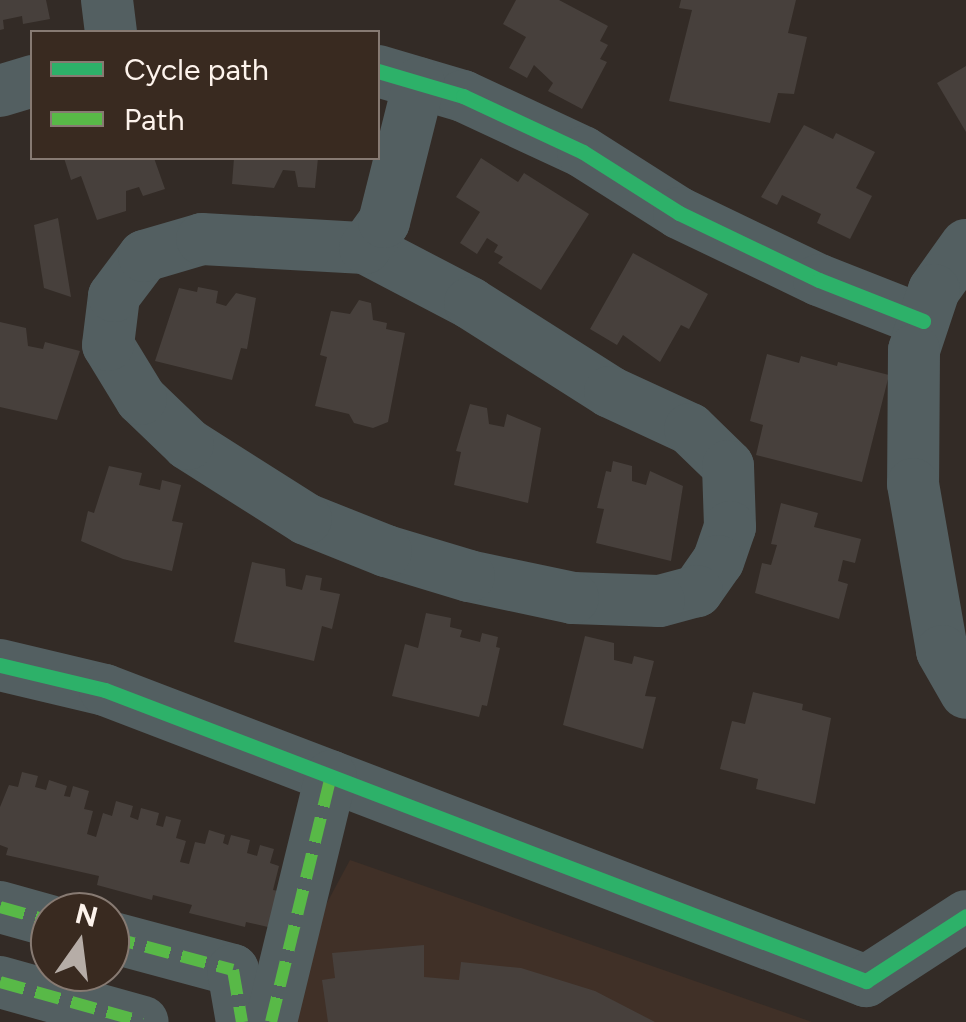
<!DOCTYPE html>
<html>
<head>
<meta charset="utf-8">
<style>
  body { margin:0 }
  #map { position:relative; width:966px; height:1022px; overflow:hidden; background:#332b26; font-family:Figtree,sans-serif }
  div>[style] { position:absolute }
  .education>* { inset:0; background:#403027 }
  .building>* { inset:0; background:#47403c }
  .minor>* { height:52px; margin:-26px; padding:0 26px; transform-origin:26px; border-radius:26px; background:#535f61 }
  .quiet>* { height:12px; margin-top:-6px; transform-origin:0; background:repeating-linear-gradient(90deg,#58b947 0 25px,transparent 0 37px) }
  .cycleway>* { height:15px; margin:-7.5px; padding:0 7.5px; transform-origin:7.5px; border-radius:7.5px; background:#2db169 }
  span { translate:-50% -50%; white-space:nowrap; text-align:center; line-height:1.15; -webkit-text-stroke:8px #392a20; paint-order:stroke }
  .legend { position:absolute; left:30px; top:30px; width:350px; height:130px; box-sizing:border-box; background:#392a20; border:2px solid #877a72; margin:0; padding:12px 18px; list-style:none; font-size:30px; color:#fdf3ec }
  .legend li { display:flex; align-items:center; gap:20px; height:50px }
  .legend b { width:50px; border:2px solid #877a72 }
  .north { position:absolute; left:30px; top:892px; width:100px; height:100px; box-sizing:border-box; background:#392a20; border:2px solid #877a72; border-radius:50%; rotate:14deg; font-size:28px; font-weight:700; line-height:40px; text-align:center; color:#fdf3ec }
  .north::after { content:''; display:block; margin:auto; width:35px; height:45px; background:#b6ada7; clip-path:polygon(50% 0,100% 100%,50% 72%,0 100%) }
</style>
</head>
<body>
<div id="map">
  <div class="education">
    <div style="clip-path:polygon(350px 860px,812px 1022px,295px 1022px,314px 927px)"></div>
  </div>
  <div class="building">
    <div style="clip-path:polygon(0 0,46px 0,50px 19px,23px 24px,22px 16px,3px 20px,4px 29px,0 30px)"></div>
    <div style="clip-path:polygon(516px 0,559px 0,608px 26px,600px 41px,608px 45px,600px 59px,607px 62px,582px 109px,548px 91px,553px 83px,534px 65px,527px 78px,509px 68px,526px 37px,503px 24px)"></div>
    <div style="clip-path:polygon(681px 0,796px 0,788px 33px,807px 37px,794px 94px,778px 93px,770px 123px,669px 101px,692px 10px,679px 8px)"></div>
    <div style="clip-path:polygon(966px 66px,966px 132px,937px 83px)"></div>
    <div style="clip-path:polygon(804px 125px,833px 139px,836px 133px,875px 152px,856px 188px,872px 196px,850px 239px,817px 223px,821px 214px,782px 195px,777px 205px,761px 197px)"></div>
    <div style="clip-path:polygon(64px 158px,154px 158px,165px 189px,143px 196px,139px 187px,126px 191px,126px 211px,97px 220px,81px 176px,71px 180px)"></div>
    <div style="clip-path:polygon(234px 158px,318px 158px,315px 188px,298px 187px,295px 171px,283px 170px,274px 188px,232px 184px)"></div>
    <div style="clip-path:polygon(481px 158px,518px 182px,524px 173px,589px 214px,541px 290px,498px 263px,503px 257px,494px 252px,498px 245px,487px 238px,477px 254px,460px 243px,480px 212px,456px 197px)"></div>
    <div style="clip-path:polygon(58px 218px,71px 297px,44px 288px,34px 225px)"></div>
    <div style="clip-path:polygon(633px 253px,708px 294px,689px 329px,681px 325px,660px 362px,623px 335px,617px 345px,590px 329px)"></div>
    <div style="clip-path:polygon(198px 287px,218px 291px,216px 303px,226px 306px,236px 293px,256px 298px,247px 349px,241px 348px,232px 380px,155px 361px,179px 288px,197px 292px)"></div>
    <div style="clip-path:polygon(359px 300px,371px 303px,373px 320px,387px 323px,386px 329px,405px 333px,388px 422px,373px 428px,354px 423px,349px 414px,315px 406px,327px 357px,320px 355px,331px 311px,350px 314px)"></div>
    <div style="clip-path:polygon(0 322px,26px 328px,28px 346px,43px 349px,45px 342px,80px 351px,57px 420px,0 407px)"></div>
    <div style="clip-path:polygon(767px 354px,799px 363px,801px 356px,837px 366px,838px 362px,889px 375px,862px 482px,756px 455px,763px 425px,750px 421px)"></div>
    <div style="clip-path:polygon(470px 404px,487px 408px,489px 424px,504px 427px,507px 414px,541px 428px,528px 503px,454px 485px,461px 452px,456px 451px)"></div>
    <div style="clip-path:polygon(613px 461px,632px 466px,632px 481px,646px 485px,650px 471px,683px 486px,671px 561px,596px 543px,604px 509px,597px 508px,606px 471px,611px 472px)"></div>
    <div style="clip-path:polygon(109px 466px,142px 473px,139px 485px,160px 490px,162px 480px,181px 485px,172px 521px,183px 523px,172px 571px,123px 559px,81px 541px,88px 511px,94px 513px)"></div>
    <div style="clip-path:polygon(781px 503px,818px 513px,814px 527px,861px 539px,855px 563px,843px 560px,838px 581px,848px 584px,839px 619px,755px 593px,762px 563px,771px 565px,777px 545px,771px 544px)"></div>
    <div style="clip-path:polygon(252px 562px,285px 569px,286px 586px,302px 590px,306px 575px,322px 578px,320px 590px,340px 594px,332px 629px,322px 626px,314px 661px,234px 642px)"></div>
    <div style="clip-path:polygon(426px 613px,451px 618px,450px 627px,462px 630px,460px 637px,480px 642px,482px 633px,498px 637px,496px 647px,500px 648px,487px 706px,482px 705px,479px 717px,392px 696px,405px 644px,418px 648px)"></div>
    <div style="clip-path:polygon(585px 636px,614px 643px,614px 660px,632px 664px,634px 656px,654px 661px,645px 696px,656px 697px,643px 749px,563px 725px)"></div>
    <div style="clip-path:polygon(753px 692px,803px 704px,802px 710px,831px 718px,815px 804px,756px 789px,758px 779px,720px 769px,732px 721px,745px 724px)"></div>
    <div style="clip-path:polygon(22px 772px,38px 776px,35px 787px,46px 790px,49px 780px,67px 786px,64px 796px,70px 797px,73px 786px,89px 791px,84px 809px,93px 811px,87px 834px,96px 837px,103px 813px,112px 816px,116px 801px,133px 806px,130px 817px,138px 820px,141px 808px,159px 813px,156px 825px,163px 827px,166px 816px,181px 820px,176px 838px,186px 841px,180px 862px,189px 864px,195px 842px,205px 844px,209px 830px,225px 835px,223px 843px,228px 845px,231px 835px,250px 840px,247px 853px,257px 856px,260px 845px,274px 849px,270px 863px,279px 866px,273px 890px,278px 891px,268px 927px,246px 922px,245px 927px,189px 913px,192px 905px,153px 895px,152px 900px,97px 885px,99px 876px,6px 855px,8px 848px,0 845px,0 807px,9px 785px,18px 787px)"></div>
    <div style="clip-path:polygon(424px 945px,424px 977px,459px 980px,461px 962px,521px 968px,595px 991px,655px 1022px,328px 1022px,322px 980px,335px 978px,332px 953px)"></div>
  </div>
  <div class="minor">
    <div style="left:107px;top:0;width:32px;rotate:83deg"></div>
    <div style="left:378px;top:71px;width:89px;rotate:16.4deg"></div>
    <div style="left:463px;top:96px;width:132px;rotate:25deg"></div>
    <div style="left:583px;top:152px;width:114px;rotate:32.4deg"></div>
    <div style="left:679px;top:213px;width:155px;rotate:25.6deg"></div>
    <div style="left:819px;top:280px;width:112px;rotate:21.5deg"></div>
    <div style="left:0;top:91px;width:34px;rotate:-17deg"></div>
    <div style="left:966px;top:245px;width:55px;rotate:125.4deg"></div>
    <div style="left:934px;top:290px;width:63px;rotate:108.4deg"></div>
    <div style="left:914px;top:350px;width:134px;rotate:90.4deg"></div>
    <div style="left:913px;top:484px;width:169px;rotate:80.1deg"></div>
    <div style="left:942px;top:651px;width:48px;rotate:60.3deg"></div>
    <div style="left:365px;top:248px;width:119px;rotate:27.6deg"></div>
    <div style="left:470px;top:303px;width:166px;rotate:32.4deg"></div>
    <div style="left:610px;top:392px;width:88px;rotate:24.8deg"></div>
    <div style="left:690px;top:429px;width:53px;rotate:44.2deg"></div>
    <div style="left:728px;top:466px;width:61px;rotate:88.1deg"></div>
    <div style="left:730px;top:527px;width:36px;rotate:109deg"></div>
    <div style="left:718px;top:561px;width:37px;rotate:125deg"></div>
    <div style="left:697px;top:591px;width:39px;rotate:165deg"></div>
    <div style="left:659px;top:601px;width:86px;rotate:-178deg"></div>
    <div style="left:573px;top:598px;width:106px;rotate:-168.1deg"></div>
    <div style="left:469px;top:576px;width:87px;rotate:-163.2deg"></div>
    <div style="left:386px;top:551px;width:86px;rotate:-158.2deg"></div>
    <div style="left:306px;top:519px;width:140px;rotate:-147.6deg"></div>
    <div style="left:188px;top:444px;width:65px;rotate:-136.2deg"></div>
    <div style="left:141px;top:399px;width:63px;rotate:-121.4deg"></div>
    <div style="left:108px;top:345px;width:49px;rotate:-83deg"></div>
    <div style="left:114px;top:296px;width:50px;rotate:-53.1deg"></div>
    <div style="left:144px;top:256px;width:60px;rotate:-16.3deg"></div>
    <div style="left:202px;top:239px;width:163px;rotate:3.2deg"></div>
    <div style="left:365px;top:248px;width:32px;rotate:-54deg"></div>
    <div style="left:384px;top:222px;width:143px;rotate:-75.9deg"></div>
    <div style="left:0;top:665px;width:108px;rotate:13.4deg"></div>
    <div style="left:105px;top:690px;width:815px;rotate:20.93deg"></div>
    <div style="left:866px;top:981px;width:119px;rotate:-33deg"></div>
    <div style="left:0;top:907px;width:52px;rotate:15.6deg"></div>
    <div style="left:110px;top:937px;width:127px;rotate:15deg"></div>
    <div style="left:233px;top:970px;width:53px;rotate:80.2deg"></div>
    <div style="left:0;top:982px;width:148px;rotate:15.6deg"></div>
    <div style="left:271px;top:1022px;width:253px;rotate:-76.3deg"></div>
  </div>
  <div class="quiet">
    <div style="left:0;top:907px;width:52px;rotate:15.6deg"></div>
    <div style="left:110px;top:937px;width:127px;rotate:15deg"></div>
    <div style="left:233px;top:970px;width:53px;rotate:80.2deg"></div>
    <div style="left:0;top:982px;width:148px;rotate:15.6deg"></div>
    <div style="left:271px;top:1022px;width:253px;rotate:-76.3deg"></div>
  </div>
  <div class="cycleway">
    <div style="left:378px;top:71px;width:89px;rotate:16.4deg"></div>
    <div style="left:463px;top:96px;width:132px;rotate:25deg"></div>
    <div style="left:583px;top:152px;width:114px;rotate:32.4deg"></div>
    <div style="left:679px;top:213px;width:155px;rotate:25.6deg"></div>
    <div style="left:819px;top:280px;width:112px;rotate:21.5deg"></div>
    <div style="left:0;top:665px;width:108px;rotate:13.4deg"></div>
    <div style="left:105px;top:690px;width:815px;rotate:20.93deg"></div>
    <div style="left:866px;top:981px;width:119px;rotate:-33deg"></div>
  </div>
  <ul class="legend">
  <li><b style="height:12px;background:#2db169"></b>Cycle path</li>
  <li><b style="height:12px;background:#58b947"></b>Path</li>
  </ul>
  <div class="north">N</div>
</div>
</body>
</html>
